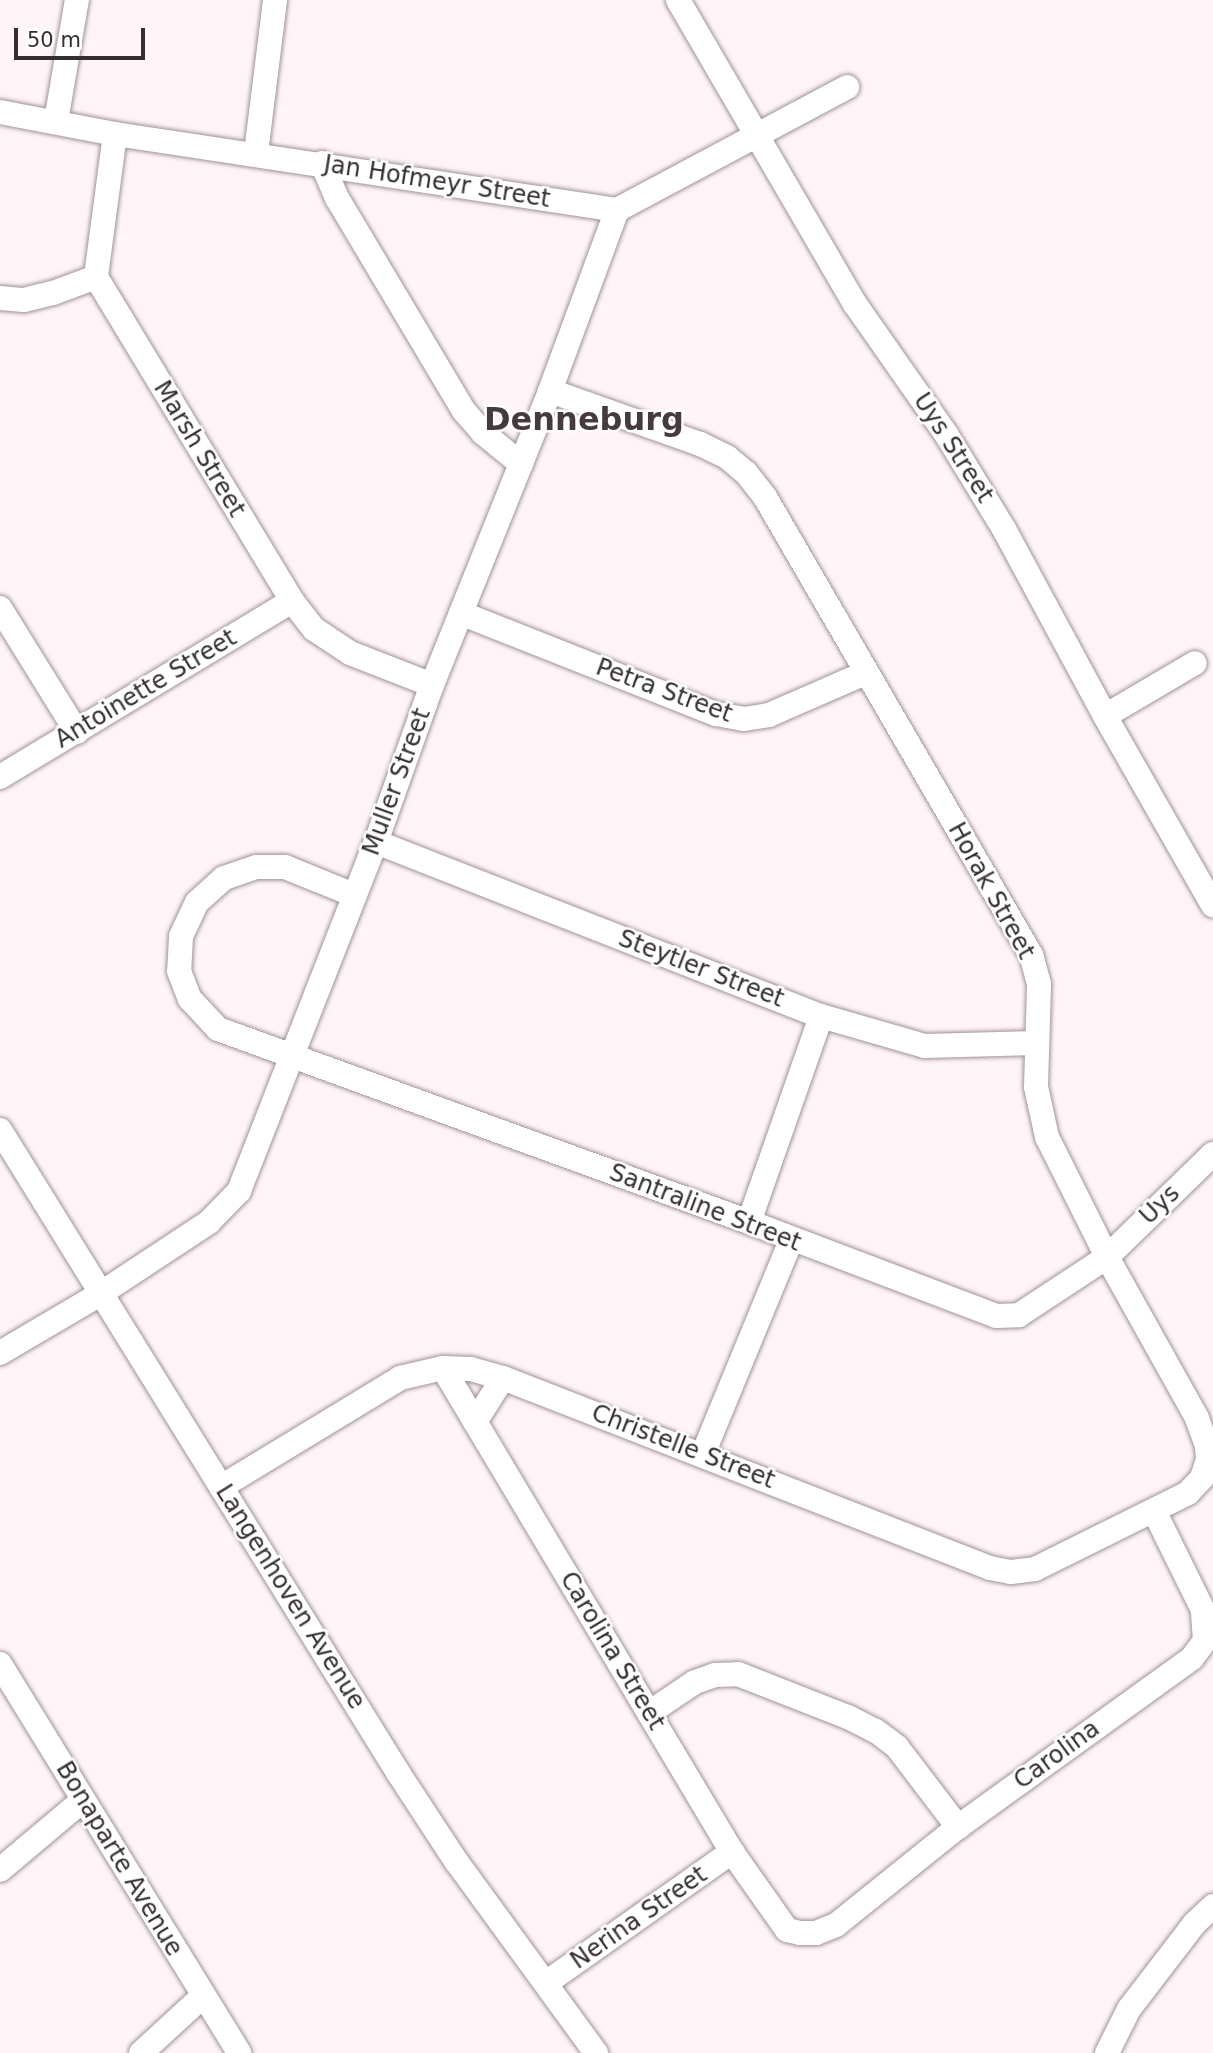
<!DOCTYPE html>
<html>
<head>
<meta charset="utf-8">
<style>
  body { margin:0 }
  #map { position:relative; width:1213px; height:2053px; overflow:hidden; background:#fff5f8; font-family:"DejaVu Sans",sans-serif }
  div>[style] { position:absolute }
  .roads { filter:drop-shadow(0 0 2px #a19297) drop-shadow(0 0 2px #a19297) }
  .minor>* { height:24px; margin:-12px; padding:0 12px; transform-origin:12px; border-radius:12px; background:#fff }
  span { translate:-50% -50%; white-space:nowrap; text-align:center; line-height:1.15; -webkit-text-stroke:5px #fff; paint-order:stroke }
  .street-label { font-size:24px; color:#342e2f }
  .district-label { font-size:32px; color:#463a3d; font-weight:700 }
  .scale { position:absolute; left:14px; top:28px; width:131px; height:32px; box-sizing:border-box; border:4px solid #342e2f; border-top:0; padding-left:9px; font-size:21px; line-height:24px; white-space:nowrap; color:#342e2f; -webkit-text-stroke:5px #fff; paint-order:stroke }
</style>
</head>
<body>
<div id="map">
  <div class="roads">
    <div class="minor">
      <div style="left:678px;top:0;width:352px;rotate:59.8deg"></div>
      <div style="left:855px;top:304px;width:159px;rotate:55deg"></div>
      <div style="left:946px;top:434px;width:111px;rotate:58.6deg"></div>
      <div style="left:1004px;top:529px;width:213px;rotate:61.6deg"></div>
      <div style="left:1105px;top:716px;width:218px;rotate:60.3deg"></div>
      <div style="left:0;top:112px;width:117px;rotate:10.8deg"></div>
      <div style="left:115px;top:134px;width:508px;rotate:8.61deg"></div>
      <div style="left:617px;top:210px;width:261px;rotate:-28.1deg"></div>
      <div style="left:56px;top:121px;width:123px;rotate:-80.2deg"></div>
      <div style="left:115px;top:134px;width:144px;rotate:97.6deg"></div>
      <div style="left:96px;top:277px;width:379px;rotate:58.8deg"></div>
      <div style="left:292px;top:601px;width:36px;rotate:52deg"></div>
      <div style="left:314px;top:629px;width:43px;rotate:33.7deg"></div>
      <div style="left:350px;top:653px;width:88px;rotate:21.3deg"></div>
      <div style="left:256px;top:153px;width:154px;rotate:-82.9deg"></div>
      <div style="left:322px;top:163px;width:38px;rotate:67deg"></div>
      <div style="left:337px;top:198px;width:248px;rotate:59.2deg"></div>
      <div style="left:464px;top:411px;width:29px;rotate:49deg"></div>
      <div style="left:483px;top:433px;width:49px;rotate:39.2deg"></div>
      <div style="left:0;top:298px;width:24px;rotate:5deg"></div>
      <div style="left:24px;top:300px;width:30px;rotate:-14deg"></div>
      <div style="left:53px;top:293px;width:46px;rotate:-20.4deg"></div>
      <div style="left:0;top:608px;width:146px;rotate:58.2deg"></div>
      <div style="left:463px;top:614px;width:272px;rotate:21.6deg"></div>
      <div style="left:716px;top:714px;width:28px;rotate:10deg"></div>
      <div style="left:744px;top:719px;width:25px;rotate:-9deg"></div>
      <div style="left:769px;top:715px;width:105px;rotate:-23.6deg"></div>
      <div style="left:1105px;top:716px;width:104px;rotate:-30.5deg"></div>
      <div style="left:0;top:777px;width:341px;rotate:-31.1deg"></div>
      <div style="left:376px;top:842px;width:478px;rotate:21.4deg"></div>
      <div style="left:821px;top:1016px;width:108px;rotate:16.1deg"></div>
      <div style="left:925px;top:1046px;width:111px;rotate:-1.5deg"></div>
      <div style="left:354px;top:895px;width:74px;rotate:-157.9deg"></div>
      <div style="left:285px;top:867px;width:29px;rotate:180deg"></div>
      <div style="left:256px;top:867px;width:34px;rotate:161deg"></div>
      <div style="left:224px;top:878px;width:36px;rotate:138deg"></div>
      <div style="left:197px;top:902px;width:38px;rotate:115deg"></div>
      <div style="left:181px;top:937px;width:34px;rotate:93deg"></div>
      <div style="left:179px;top:971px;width:30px;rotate:69deg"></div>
      <div style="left:190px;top:999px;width:41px;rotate:47deg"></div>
      <div style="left:218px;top:1029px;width:565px;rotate:19.97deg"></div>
      <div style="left:749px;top:1222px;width:264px;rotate:20.8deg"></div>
      <div style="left:996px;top:1316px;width:23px;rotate:-2deg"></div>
      <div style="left:1019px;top:1315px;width:105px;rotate:-33.4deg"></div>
      <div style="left:1107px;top:1257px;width:148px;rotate:-44.2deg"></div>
      <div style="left:0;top:1130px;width:758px;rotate:58.22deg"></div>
      <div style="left:399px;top:1774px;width:104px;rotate:56.8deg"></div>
      <div style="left:456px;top:1861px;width:238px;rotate:53.9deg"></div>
      <div style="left:749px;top:1222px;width:218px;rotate:-70.7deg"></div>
      <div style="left:0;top:1353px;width:116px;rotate:-30.5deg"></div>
      <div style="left:100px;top:1294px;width:131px;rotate:-33.4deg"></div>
      <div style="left:209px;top:1222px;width:43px;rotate:-45.9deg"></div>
      <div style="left:239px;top:1191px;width:375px;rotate:-68.6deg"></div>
      <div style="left:376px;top:842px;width:167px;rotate:-70.4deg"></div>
      <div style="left:432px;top:685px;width:317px;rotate:-68.1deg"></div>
      <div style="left:550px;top:391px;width:193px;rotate:-69.7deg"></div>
      <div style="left:443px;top:1368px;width:564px;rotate:59.16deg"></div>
      <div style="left:732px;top:1852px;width:95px;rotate:54.8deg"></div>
      <div style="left:787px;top:1930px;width:13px;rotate:13deg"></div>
      <div style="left:800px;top:1933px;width:16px"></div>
      <div style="left:816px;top:1933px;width:22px;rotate:-22deg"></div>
      <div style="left:836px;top:1925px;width:156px;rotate:-38.8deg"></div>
      <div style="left:958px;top:1827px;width:289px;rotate:-35.8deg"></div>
      <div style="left:1192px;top:1658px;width:21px;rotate:-53deg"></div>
      <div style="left:1205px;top:1641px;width:31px;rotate:-94deg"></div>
      <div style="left:1203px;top:1610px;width:110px;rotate:-116.3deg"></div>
      <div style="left:475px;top:1422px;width:52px;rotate:-57.5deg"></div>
      <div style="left:703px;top:1454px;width:231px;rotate:-67.6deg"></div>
      <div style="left:221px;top:1487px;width:210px;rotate:-31.3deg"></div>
      <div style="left:400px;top:1378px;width:44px;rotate:-13.1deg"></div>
      <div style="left:443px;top:1368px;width:28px;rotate:2deg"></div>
      <div style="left:471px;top:1369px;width:33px;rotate:16deg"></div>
      <div style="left:503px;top:1378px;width:523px;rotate:21.31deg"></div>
      <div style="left:990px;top:1568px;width:21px;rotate:11deg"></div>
      <div style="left:1011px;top:1572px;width:24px;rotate:-7deg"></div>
      <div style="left:1035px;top:1569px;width:171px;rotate:-26.4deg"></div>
      <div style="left:1188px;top:1493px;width:21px;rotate:-47deg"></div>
      <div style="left:1202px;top:1478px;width:19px;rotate:-72deg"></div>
      <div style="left:1208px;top:1460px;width:14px;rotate:-94deg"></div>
      <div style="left:1207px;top:1446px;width:30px;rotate:-110deg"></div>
      <div style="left:1197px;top:1418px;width:184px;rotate:-119.2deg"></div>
      <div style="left:1107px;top:1257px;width:134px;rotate:-116.6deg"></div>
      <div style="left:1047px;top:1137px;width:51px;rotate:-102.4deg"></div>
      <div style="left:1036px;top:1087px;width:103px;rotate:-88.3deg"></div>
      <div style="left:1039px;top:984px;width:30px;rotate:-105deg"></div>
      <div style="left:1031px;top:955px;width:530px;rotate:-120.15deg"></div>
      <div style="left:765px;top:497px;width:31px;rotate:-128deg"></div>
      <div style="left:746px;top:473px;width:25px;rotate:-140deg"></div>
      <div style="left:727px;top:457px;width:30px;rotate:-154deg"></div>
      <div style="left:700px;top:444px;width:159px;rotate:-160.5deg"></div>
      <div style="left:0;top:1664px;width:457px;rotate:58.4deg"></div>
      <div style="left:649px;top:1713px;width:55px;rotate:-34deg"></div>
      <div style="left:695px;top:1682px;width:21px;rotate:-19deg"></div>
      <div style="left:715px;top:1675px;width:23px;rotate:-2deg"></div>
      <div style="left:738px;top:1674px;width:118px;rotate:21.4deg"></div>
      <div style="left:848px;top:1717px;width:31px;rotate:27deg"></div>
      <div style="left:876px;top:1731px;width:26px;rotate:37deg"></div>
      <div style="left:897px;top:1747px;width:101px;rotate:52.7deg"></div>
      <div style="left:0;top:1870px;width:109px;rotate:-40.1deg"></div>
      <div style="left:546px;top:1983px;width:228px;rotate:-35.2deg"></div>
      <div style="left:141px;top:2053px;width:84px;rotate:-42.6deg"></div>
      <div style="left:1107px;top:2053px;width:49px;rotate:-63.4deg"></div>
      <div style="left:1129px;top:2009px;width:108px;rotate:-52.5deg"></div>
      <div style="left:1195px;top:1923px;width:25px;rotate:-43deg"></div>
    </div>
  </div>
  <div class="street-label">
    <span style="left:437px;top:182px;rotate:9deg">Jan Hofmeyr Street</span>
    <span style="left:953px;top:448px;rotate:57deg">Uys Street</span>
    <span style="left:199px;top:449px;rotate:59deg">Marsh Street</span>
    <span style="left:146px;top:689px;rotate:-31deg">Antoinette Street</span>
    <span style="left:664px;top:691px;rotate:20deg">Petra Street</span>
    <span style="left:397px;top:782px;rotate:-70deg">Muller Street</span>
    <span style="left:991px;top:891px;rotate:61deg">Horak Street</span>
    <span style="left:701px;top:969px;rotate:21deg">Steytler Street</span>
    <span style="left:1160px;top:1205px;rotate:-44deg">Uys</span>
    <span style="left:705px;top:1208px;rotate:21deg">Santraline Street</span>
    <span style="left:683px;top:1447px;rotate:21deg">Christelle Street</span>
    <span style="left:290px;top:1597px;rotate:58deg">Langenhoven Avenue</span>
    <span style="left:612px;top:1651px;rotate:59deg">Carolina Street</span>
    <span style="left:1057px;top:1755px;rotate:-36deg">Carolina</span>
    <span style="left:119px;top:1859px;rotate:59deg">Bonaparte Avenue</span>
    <span style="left:639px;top:1918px;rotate:-35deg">Nerina Street</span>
  </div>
  <div class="district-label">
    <span style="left:584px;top:419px">Denneburg</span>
  </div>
  <div class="scale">50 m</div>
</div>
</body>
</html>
